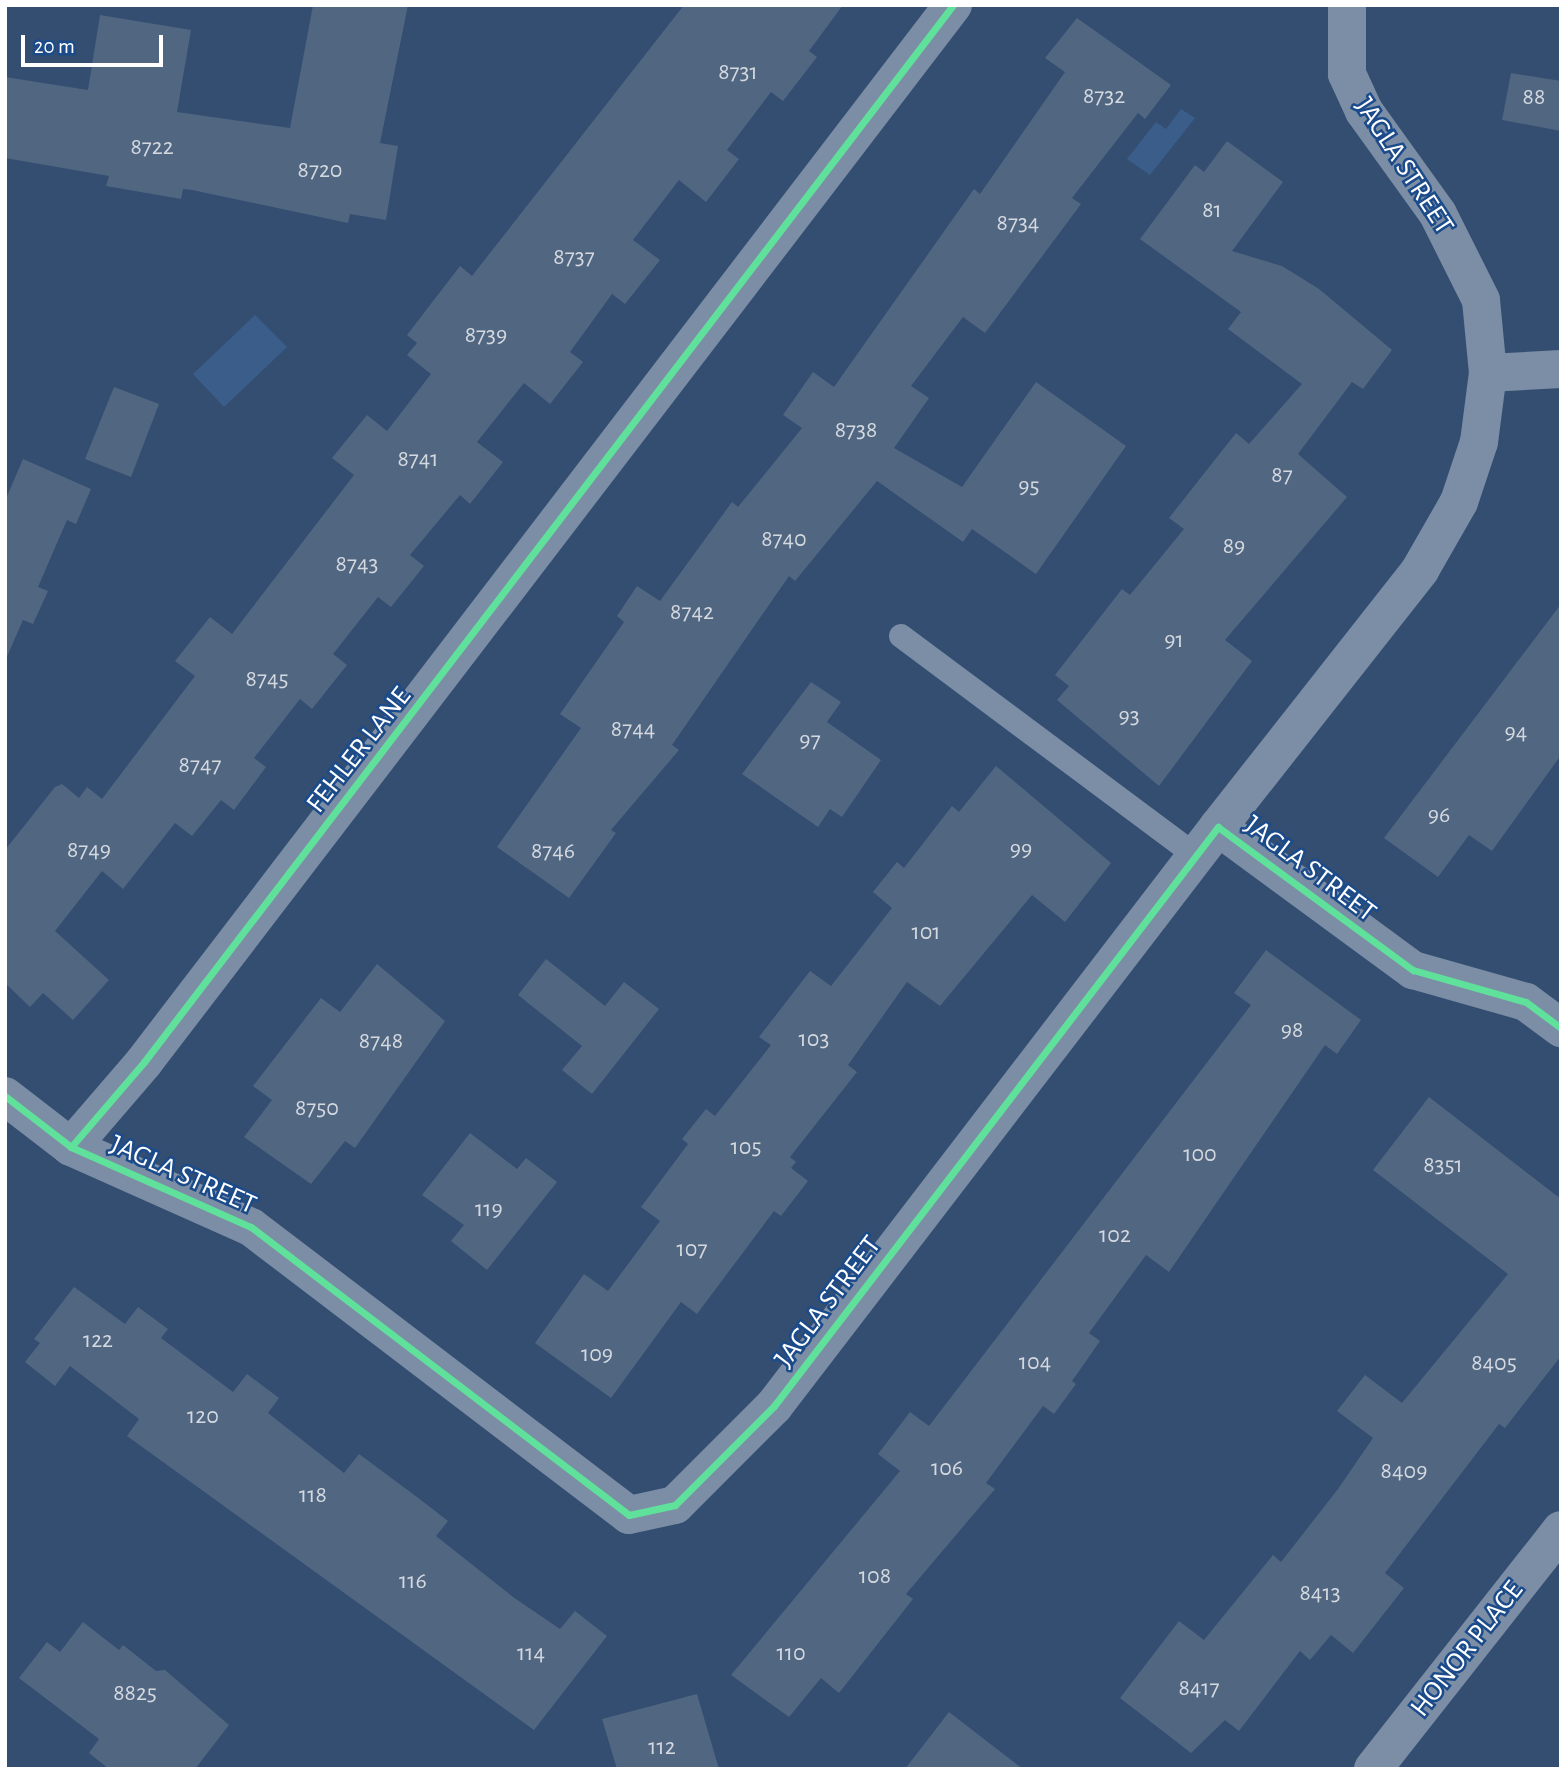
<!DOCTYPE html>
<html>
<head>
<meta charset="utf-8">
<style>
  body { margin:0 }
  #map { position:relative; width:1566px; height:1774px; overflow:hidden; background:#344e71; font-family:"Alegreya Sans",sans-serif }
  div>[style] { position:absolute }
  .water>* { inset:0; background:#3b5d8a }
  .building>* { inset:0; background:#516681 }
  .service>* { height:24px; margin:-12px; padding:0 12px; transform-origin:12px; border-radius:12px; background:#7b8ea5 }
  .minor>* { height:38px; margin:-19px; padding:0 19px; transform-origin:19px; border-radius:19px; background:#7b8ea5 }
  .cycleway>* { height:7px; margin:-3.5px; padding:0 3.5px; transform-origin:3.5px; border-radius:3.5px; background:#60e19b }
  span { translate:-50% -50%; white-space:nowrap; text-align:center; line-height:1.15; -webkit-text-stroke:5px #1b4b8a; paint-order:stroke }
  .number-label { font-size:24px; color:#d4d9e0 }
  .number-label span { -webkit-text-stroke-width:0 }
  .street-label { font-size:28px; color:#fff }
  .frame { position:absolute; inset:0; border:7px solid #fff; pointer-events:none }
  .scale { position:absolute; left:21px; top:35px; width:142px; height:32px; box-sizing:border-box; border:4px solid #fff; border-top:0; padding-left:9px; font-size:21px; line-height:24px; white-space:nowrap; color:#fff; -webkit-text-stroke:5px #1b4b8a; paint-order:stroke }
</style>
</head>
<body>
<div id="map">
  <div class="water">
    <div style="clip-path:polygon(1181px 109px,1195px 118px,1150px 175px,1127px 159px,1156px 122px,1166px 129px)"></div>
    <div style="clip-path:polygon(255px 315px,287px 347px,224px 407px,193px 374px)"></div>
  </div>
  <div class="building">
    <div style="clip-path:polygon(313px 5px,408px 5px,380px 143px,398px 146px,386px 220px,350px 214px,348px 223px,192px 190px,183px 189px,181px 199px,106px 186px,109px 176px,5px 158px,5px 77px,88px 90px,100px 15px,191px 30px,177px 112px,290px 128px)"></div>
    <div style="clip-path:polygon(684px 5px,843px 5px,809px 51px,817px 57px,783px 101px,771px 92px,727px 150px,739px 159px,706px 202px,679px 180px,633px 240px,660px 260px,625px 304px,612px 294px,570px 352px,583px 362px,550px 404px,524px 383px,477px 442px,503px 462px,470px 504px,460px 495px,410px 555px,424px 566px,391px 607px,378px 597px,333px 654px,347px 665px,312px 709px,300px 699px,254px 758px,266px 767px,234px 810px,221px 800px,192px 836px,175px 823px,123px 889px,102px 871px,55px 931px,109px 980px,73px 1020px,43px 993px,30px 1007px,5px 983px,5px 850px,55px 787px,62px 784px,79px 798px,87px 787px,102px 799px,195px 676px,175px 661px,210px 617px,232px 634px,354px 475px,332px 458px,367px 415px,387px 431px,431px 374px,407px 355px,417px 343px,407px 335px,460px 266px,472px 276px)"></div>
    <div style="clip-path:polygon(1077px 18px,1171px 85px,1145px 119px,1138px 113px,1072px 198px,1081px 204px,985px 333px,963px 317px,911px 386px,929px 398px,894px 448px,962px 487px,1036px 382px,1126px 446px,1036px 574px,972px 529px,963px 542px,877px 481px,795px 581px,789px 576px,672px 745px,679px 750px,611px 830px,616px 833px,569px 898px,497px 847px,581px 728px,560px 714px,624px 622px,617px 616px,637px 586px,660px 601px,732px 502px,738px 507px,802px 428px,783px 415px,813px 372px,834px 387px,974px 189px,980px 194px,1065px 72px,1045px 58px)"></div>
    <div style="clip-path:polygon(1511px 73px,1561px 81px,1561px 131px,1502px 120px)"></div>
    <div style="clip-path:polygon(1227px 141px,1283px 182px,1232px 251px,1282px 266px,1319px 289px,1392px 350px,1363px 389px,1352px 382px,1298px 454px,1347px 497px,1225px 640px,1252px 661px,1159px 786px,1057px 700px,1069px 686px,1055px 675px,1122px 589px,1130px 595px,1184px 529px,1169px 518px,1236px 433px,1249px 444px,1302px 384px,1228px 329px,1241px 312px,1140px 239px,1195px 165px,1204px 172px)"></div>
    <div style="clip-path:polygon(114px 387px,159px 404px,131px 477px,85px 459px)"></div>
    <div style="clip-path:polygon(23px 459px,91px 489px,76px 524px,67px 520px,38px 587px,48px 591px,33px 624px,23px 620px,5px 661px,5px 501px)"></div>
    <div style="clip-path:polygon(1561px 604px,1561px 755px,1492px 851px,1469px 835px,1438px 877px,1384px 838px)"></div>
    <div style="clip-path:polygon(811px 682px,841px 702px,827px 722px,881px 760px,842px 817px,830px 809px,818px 827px,742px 774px)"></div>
    <div style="clip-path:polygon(996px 766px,1111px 863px,1065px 922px,1032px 895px,940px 1006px,907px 982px,848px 1065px,857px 1072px,790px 1157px,796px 1162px,791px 1168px,808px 1181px,781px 1216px,774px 1211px,697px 1314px,681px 1302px,611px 1398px,535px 1343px,584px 1274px,608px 1291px,660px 1221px,641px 1207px,688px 1144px,682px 1139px,706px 1109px,715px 1116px,771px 1045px,759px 1037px,810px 971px,831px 986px,892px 908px,873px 892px,897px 862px,904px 868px,952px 806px,959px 812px)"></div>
    <div style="clip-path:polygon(1266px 950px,1361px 1020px,1337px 1054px,1325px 1045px,1169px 1272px,1146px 1255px,1089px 1333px,1100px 1341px,1072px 1381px,1076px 1384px,1054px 1414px,1043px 1406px,986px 1483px,995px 1489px,906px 1594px,913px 1599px,839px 1693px,821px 1678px,789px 1717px,731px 1675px,900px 1471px,878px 1454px,910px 1412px,929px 1426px,1251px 1005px,1234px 993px)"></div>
    <div style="clip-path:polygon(546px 959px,605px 1006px,624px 982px,659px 1009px,592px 1094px,562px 1070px,582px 1046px,518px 995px)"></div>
    <div style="clip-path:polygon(377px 964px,445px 1021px,355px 1148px,345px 1141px,311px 1184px,244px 1137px,272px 1100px,253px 1086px,321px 998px,340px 1012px)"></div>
    <div style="clip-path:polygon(1429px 1097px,1561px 1199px,1561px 1356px,1505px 1428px,1499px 1424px,1385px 1573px,1404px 1588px,1353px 1653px,1331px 1635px,1310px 1660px,1300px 1651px,1239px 1731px,1225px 1720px,1191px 1753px,1120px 1698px,1179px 1621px,1204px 1640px,1273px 1555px,1281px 1562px,1338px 1489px,1373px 1438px,1337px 1411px,1365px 1375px,1402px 1403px,1508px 1274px,1373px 1170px)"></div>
    <div style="clip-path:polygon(470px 1133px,517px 1169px,526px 1158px,557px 1182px,487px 1270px,451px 1241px,464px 1225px,422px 1195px)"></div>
    <div style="clip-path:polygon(74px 1287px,125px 1324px,138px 1307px,168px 1329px,161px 1338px,233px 1392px,247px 1374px,279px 1398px,268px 1413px,344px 1473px,359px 1454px,417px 1497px,448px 1521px,436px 1536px,513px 1597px,560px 1629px,575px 1611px,607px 1636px,534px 1730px,127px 1436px,139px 1419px,70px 1366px,55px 1386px,25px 1362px,40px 1343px,34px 1339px)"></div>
    <div style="clip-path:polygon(83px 1622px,119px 1650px,123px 1645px,156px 1671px,165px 1670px,229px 1725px,195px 1769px,109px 1769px,89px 1753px,99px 1739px,19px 1678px,47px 1642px,60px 1652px)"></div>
    <div style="clip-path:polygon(697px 1694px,719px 1769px,617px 1769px,602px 1719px)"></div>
    <div style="clip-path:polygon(949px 1712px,1023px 1769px,905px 1769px)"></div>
  </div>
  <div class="service">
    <div style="left:901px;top:636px;width:368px;rotate:36.7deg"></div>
  </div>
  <div class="minor">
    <div style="left:1488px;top:373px;width:73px;rotate:-3.1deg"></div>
    <div style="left:1218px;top:827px;width:327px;rotate:-51.8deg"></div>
    <div style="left:1420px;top:570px;width:78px;rotate:-60.2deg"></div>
    <div style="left:1459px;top:502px;width:63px;rotate:-71.6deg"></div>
    <div style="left:1479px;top:442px;width:70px;rotate:-82.6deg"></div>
    <div style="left:1488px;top:373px;width:73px;rotate:-95.5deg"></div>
    <div style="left:1481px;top:300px;width:96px;rotate:-116.6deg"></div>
    <div style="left:1438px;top:214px;width:127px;rotate:-125.7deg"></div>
    <div style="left:1364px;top:111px;width:41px;rotate:-114.7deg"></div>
    <div style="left:1347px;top:74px;width:69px;rotate:-90deg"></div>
    <div style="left:5px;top:1096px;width:83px;rotate:37.7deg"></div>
    <div style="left:71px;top:1147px;width:197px;rotate:24deg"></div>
    <div style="left:251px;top:1227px;width:475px;rotate:37.3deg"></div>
    <div style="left:629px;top:1515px;width:47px;rotate:-12.3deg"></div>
    <div style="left:675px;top:1505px;width:140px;rotate:-45deg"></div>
    <div style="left:774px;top:1406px;width:730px;rotate:-52.52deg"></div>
    <div style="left:1218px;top:827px;width:242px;rotate:36.3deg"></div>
    <div style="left:1413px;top:970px;width:117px;rotate:15.8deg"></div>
    <div style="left:1526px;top:1002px;width:44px;rotate:36.6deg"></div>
    <div style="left:71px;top:1147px;width:112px;rotate:-49.3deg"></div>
    <div style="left:144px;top:1062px;width:1331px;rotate:-52.57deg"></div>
    <div style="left:1373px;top:1769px;width:304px;rotate:-51.8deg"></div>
  </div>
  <div class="cycleway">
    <div style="left:5px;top:1096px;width:83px;rotate:37.7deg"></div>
    <div style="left:71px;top:1147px;width:197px;rotate:24deg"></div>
    <div style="left:251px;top:1227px;width:475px;rotate:37.3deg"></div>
    <div style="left:629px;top:1515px;width:47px;rotate:-12.3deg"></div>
    <div style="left:675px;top:1505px;width:140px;rotate:-45deg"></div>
    <div style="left:774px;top:1406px;width:730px;rotate:-52.52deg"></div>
    <div style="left:1218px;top:827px;width:242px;rotate:36.3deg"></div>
    <div style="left:1413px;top:970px;width:117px;rotate:15.8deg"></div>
    <div style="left:1526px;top:1002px;width:44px;rotate:36.6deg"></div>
    <div style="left:71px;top:1147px;width:112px;rotate:-49.3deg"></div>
    <div style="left:144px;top:1062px;width:1331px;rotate:-52.57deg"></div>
  </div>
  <div class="number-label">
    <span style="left:738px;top:73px">8731</span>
    <span style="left:1104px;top:97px">8732</span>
    <span style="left:1534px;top:98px">88</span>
    <span style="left:152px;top:148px">8722</span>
    <span style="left:320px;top:171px">8720</span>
    <span style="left:1212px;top:211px">81</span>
    <span style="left:1018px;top:224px">8734</span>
    <span style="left:574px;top:258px">8737</span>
    <span style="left:486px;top:336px">8739</span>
    <span style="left:856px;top:431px">8738</span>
    <span style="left:418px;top:460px">8741</span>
    <span style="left:1282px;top:476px">87</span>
    <span style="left:1029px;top:487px">95</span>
    <span style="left:784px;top:540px">8740</span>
    <span style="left:1234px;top:547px">89</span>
    <span style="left:357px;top:565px">8743</span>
    <span style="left:692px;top:613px">8742</span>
    <span style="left:1174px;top:641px">91</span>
    <span style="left:267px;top:680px">8745</span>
    <span style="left:1129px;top:717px">93</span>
    <span style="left:633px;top:730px">8744</span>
    <span style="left:1516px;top:733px">94</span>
    <span style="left:810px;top:741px">97</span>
    <span style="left:200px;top:766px">8747</span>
    <span style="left:1439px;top:816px">96</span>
    <span style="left:1021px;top:850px">99</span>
    <span style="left:89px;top:851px">8749</span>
    <span style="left:553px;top:852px">8746</span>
    <span style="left:926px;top:933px">101</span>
    <span style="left:1292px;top:1031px">98</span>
    <span style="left:814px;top:1040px">103</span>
    <span style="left:381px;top:1042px">8748</span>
    <span style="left:317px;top:1109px">8750</span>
    <span style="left:746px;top:1148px">105</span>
    <span style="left:1200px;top:1155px">100</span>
    <span style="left:1443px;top:1166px">8351</span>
    <span style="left:489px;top:1210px">119</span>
    <span style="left:1115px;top:1236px">102</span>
    <span style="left:692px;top:1250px">107</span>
    <span style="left:98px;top:1341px">122</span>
    <span style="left:597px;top:1355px">109</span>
    <span style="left:1035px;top:1363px">104</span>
    <span style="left:1494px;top:1364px">8405</span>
    <span style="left:203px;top:1417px">120</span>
    <span style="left:947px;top:1469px">106</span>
    <span style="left:1404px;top:1472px">8409</span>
    <span style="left:313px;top:1496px">118</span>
    <span style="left:875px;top:1577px">108</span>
    <span style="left:413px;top:1582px">116</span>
    <span style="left:1320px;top:1594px">8413</span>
    <span style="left:531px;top:1654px">114</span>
    <span style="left:791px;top:1654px">110</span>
    <span style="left:1199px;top:1689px">8417</span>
    <span style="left:135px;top:1694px">8825</span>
    <span style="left:662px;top:1748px">112</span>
  </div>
  <div class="street-label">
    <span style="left:1404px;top:166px;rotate:57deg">JAGLA STREET</span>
    <span style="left:359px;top:750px;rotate:-52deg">FEHLER LANE</span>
    <span style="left:1310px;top:869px;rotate:37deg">JAGLA STREET</span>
    <span style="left:183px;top:1175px;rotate:24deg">JAGLA STREET</span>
    <span style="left:828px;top:1302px;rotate:-53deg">JAGLA STREET</span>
    <span style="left:1467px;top:1649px;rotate:-52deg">HONOR PLACE</span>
  </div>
  <div class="frame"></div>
  <div class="scale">20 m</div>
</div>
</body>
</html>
